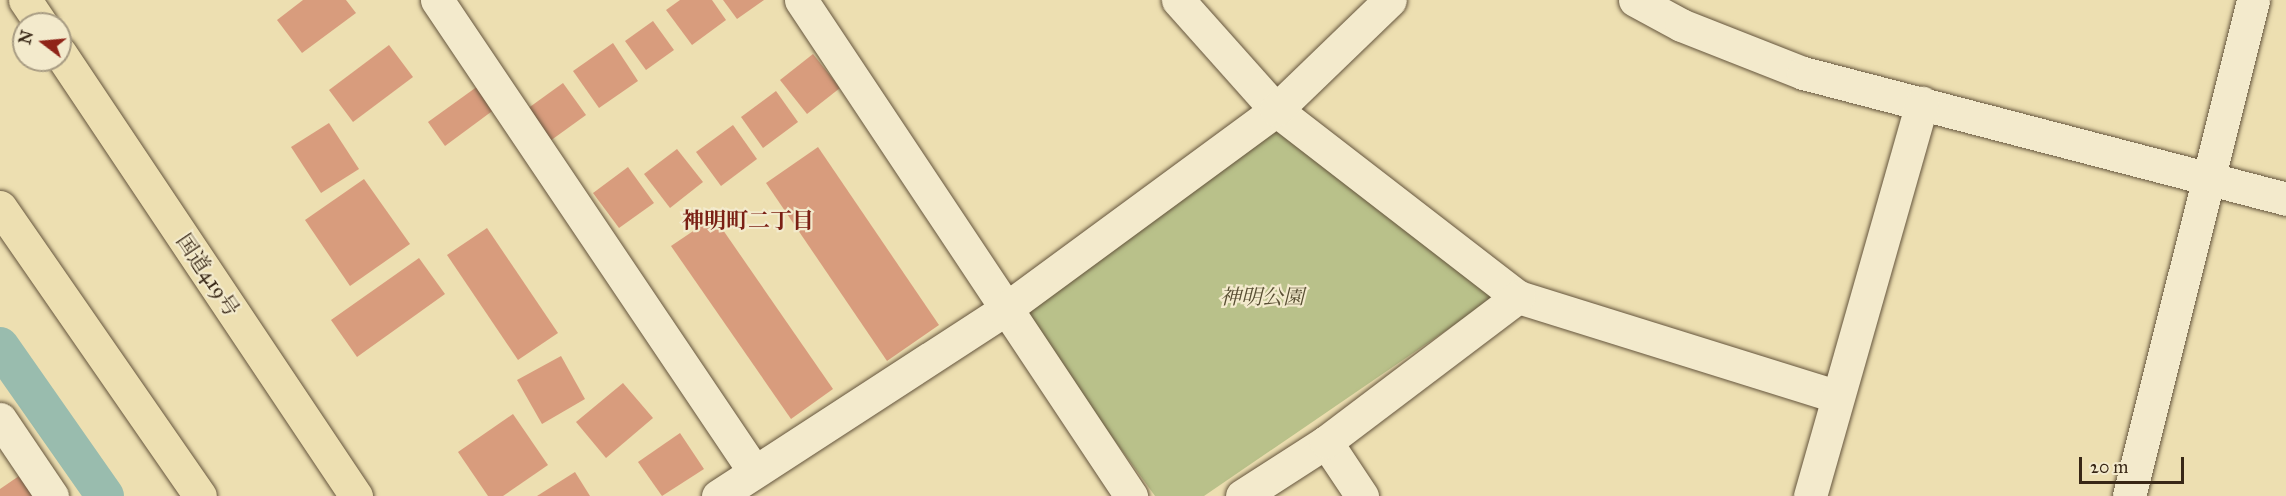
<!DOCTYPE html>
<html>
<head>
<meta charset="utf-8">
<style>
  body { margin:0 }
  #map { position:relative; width:2286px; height:496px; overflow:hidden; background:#eddfb1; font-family:"IM FELL Great Primer","Noto Serif JP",serif }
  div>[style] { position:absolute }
  .green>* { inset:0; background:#b9c18a }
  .canal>* { height:38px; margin:-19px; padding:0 19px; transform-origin:19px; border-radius:19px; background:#99bcae }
  .building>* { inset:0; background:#d89c7d }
  .roads { filter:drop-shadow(0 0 2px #65553d) drop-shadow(0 0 2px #65553d) }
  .minor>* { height:33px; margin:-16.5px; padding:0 16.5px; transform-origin:16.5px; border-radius:16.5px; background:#f3eacc }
  .highway>* { height:33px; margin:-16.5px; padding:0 16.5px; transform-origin:16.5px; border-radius:16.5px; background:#eddfb1 }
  span { translate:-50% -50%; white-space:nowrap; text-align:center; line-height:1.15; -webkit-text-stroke:4.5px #f3eacc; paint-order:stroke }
  .street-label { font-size:21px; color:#382716 }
  .park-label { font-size:21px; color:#584e33; font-style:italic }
  .neighbourhood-label { font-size:22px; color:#7a1f14; font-weight:700 }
  .north { position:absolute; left:12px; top:12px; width:60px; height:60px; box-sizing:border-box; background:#f3eacc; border:2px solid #a89c83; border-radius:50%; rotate:286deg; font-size:16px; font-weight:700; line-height:24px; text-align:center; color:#382716 }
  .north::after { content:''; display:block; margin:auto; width:21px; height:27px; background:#8f2418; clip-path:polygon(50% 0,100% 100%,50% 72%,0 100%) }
  .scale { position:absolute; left:2079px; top:457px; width:105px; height:27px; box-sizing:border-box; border:3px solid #382716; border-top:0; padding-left:8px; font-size:18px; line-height:21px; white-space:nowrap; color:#382716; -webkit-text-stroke:4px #f3eacc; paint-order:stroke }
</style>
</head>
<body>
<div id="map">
  <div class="green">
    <div style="clip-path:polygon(1272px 125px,1498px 295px,1204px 496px,1155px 496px,1022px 313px)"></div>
  </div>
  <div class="canal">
    <div style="left:0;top:346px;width:183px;rotate:55deg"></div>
  </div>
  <div class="building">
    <div style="clip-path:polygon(303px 0,346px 0,356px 13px,302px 53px,277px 20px)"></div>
    <div style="clip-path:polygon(680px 0,712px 0,726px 20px,692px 45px,666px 10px)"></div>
    <div style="clip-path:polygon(723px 0,764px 0,737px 19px)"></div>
    <div style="clip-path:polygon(653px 21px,674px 50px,646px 70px,625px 41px)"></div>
    <div style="clip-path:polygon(613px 43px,638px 81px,599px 108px,573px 71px)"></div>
    <div style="clip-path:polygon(389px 45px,413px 77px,353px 122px,329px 90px)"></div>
    <div style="clip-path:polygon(813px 54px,840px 88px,807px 114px,780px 80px)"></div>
    <div style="clip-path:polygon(563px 83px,586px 115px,550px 141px,527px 109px)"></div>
    <div style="clip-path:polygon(478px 86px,495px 109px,445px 146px,428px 122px)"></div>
    <div style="clip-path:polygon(776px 91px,798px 122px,763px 148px,741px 117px)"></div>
    <div style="clip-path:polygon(329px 123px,359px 169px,321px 193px,291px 147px)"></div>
    <div style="clip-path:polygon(733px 125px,757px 159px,721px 186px,696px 152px)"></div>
    <div style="clip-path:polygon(818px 147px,939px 325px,887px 361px,766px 183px)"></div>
    <div style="clip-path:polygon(677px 149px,703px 182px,670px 208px,644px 174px)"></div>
    <div style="clip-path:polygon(628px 167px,654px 203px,619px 228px,593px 193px)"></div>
    <div style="clip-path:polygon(364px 179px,410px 244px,350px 286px,305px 220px)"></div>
    <div style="clip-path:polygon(714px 217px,833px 389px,791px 419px,671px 246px)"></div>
    <div style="clip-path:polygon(487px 228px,558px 333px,518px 360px,447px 255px)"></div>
    <div style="clip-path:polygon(419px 258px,445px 294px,357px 357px,331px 320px)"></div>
    <div style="clip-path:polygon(561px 356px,585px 399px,542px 424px,517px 380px)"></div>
    <div style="clip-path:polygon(623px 383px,653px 418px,606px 458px,576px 422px)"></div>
    <div style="clip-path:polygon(513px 414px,548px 465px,503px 496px,488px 496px,458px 452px)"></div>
    <div style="clip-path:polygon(680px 433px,704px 469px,662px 496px,638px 462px)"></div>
    <div style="clip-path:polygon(575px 472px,590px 496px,537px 496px)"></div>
    <div style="clip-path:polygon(19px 476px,33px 496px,0 496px,0 489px)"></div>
  </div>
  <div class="roads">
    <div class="minor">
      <div style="left:437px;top:0;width:568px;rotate:56.06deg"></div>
      <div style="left:801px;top:0;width:596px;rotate:56.36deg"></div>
      <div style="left:1178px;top:0;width:147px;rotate:48.3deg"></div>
      <div style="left:1276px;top:110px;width:306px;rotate:37.7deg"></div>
      <div style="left:1518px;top:297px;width:332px;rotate:17.3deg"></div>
      <div style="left:1635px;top:0;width:52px;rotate:28.5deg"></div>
      <div style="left:1681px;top:25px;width:131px;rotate:21.5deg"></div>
      <div style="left:1803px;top:73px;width:499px;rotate:14.6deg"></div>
      <div style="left:0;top:419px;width:93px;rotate:56deg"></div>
      <div style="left:1326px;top:442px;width:65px;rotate:56.3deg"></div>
      <div style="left:718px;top:496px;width:341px;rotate:-33deg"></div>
      <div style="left:1004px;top:310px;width:338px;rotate:-36.3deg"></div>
      <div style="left:1276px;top:110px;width:158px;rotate:-44deg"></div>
      <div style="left:1242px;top:496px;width:100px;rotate:-32.7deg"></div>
      <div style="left:1326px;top:442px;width:241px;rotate:-37.1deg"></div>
      <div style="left:1810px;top:496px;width:409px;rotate:-74.1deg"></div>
      <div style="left:2129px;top:496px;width:511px;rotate:-75.96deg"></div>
    </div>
    <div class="highway">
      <div style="left:25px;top:0;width:29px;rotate:56deg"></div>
      <div style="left:60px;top:53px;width:533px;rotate:56.25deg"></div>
      <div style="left:0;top:207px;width:351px;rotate:55.3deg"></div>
    </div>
  </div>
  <div class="street-label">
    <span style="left:208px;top:275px;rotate:56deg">国道419号</span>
  </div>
  <div class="park-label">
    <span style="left:1262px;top:297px">神明公園</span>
  </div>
  <div class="neighbourhood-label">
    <span style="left:748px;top:221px">神明町二丁目</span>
  </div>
  <div class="north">N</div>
  <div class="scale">20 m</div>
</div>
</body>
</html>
